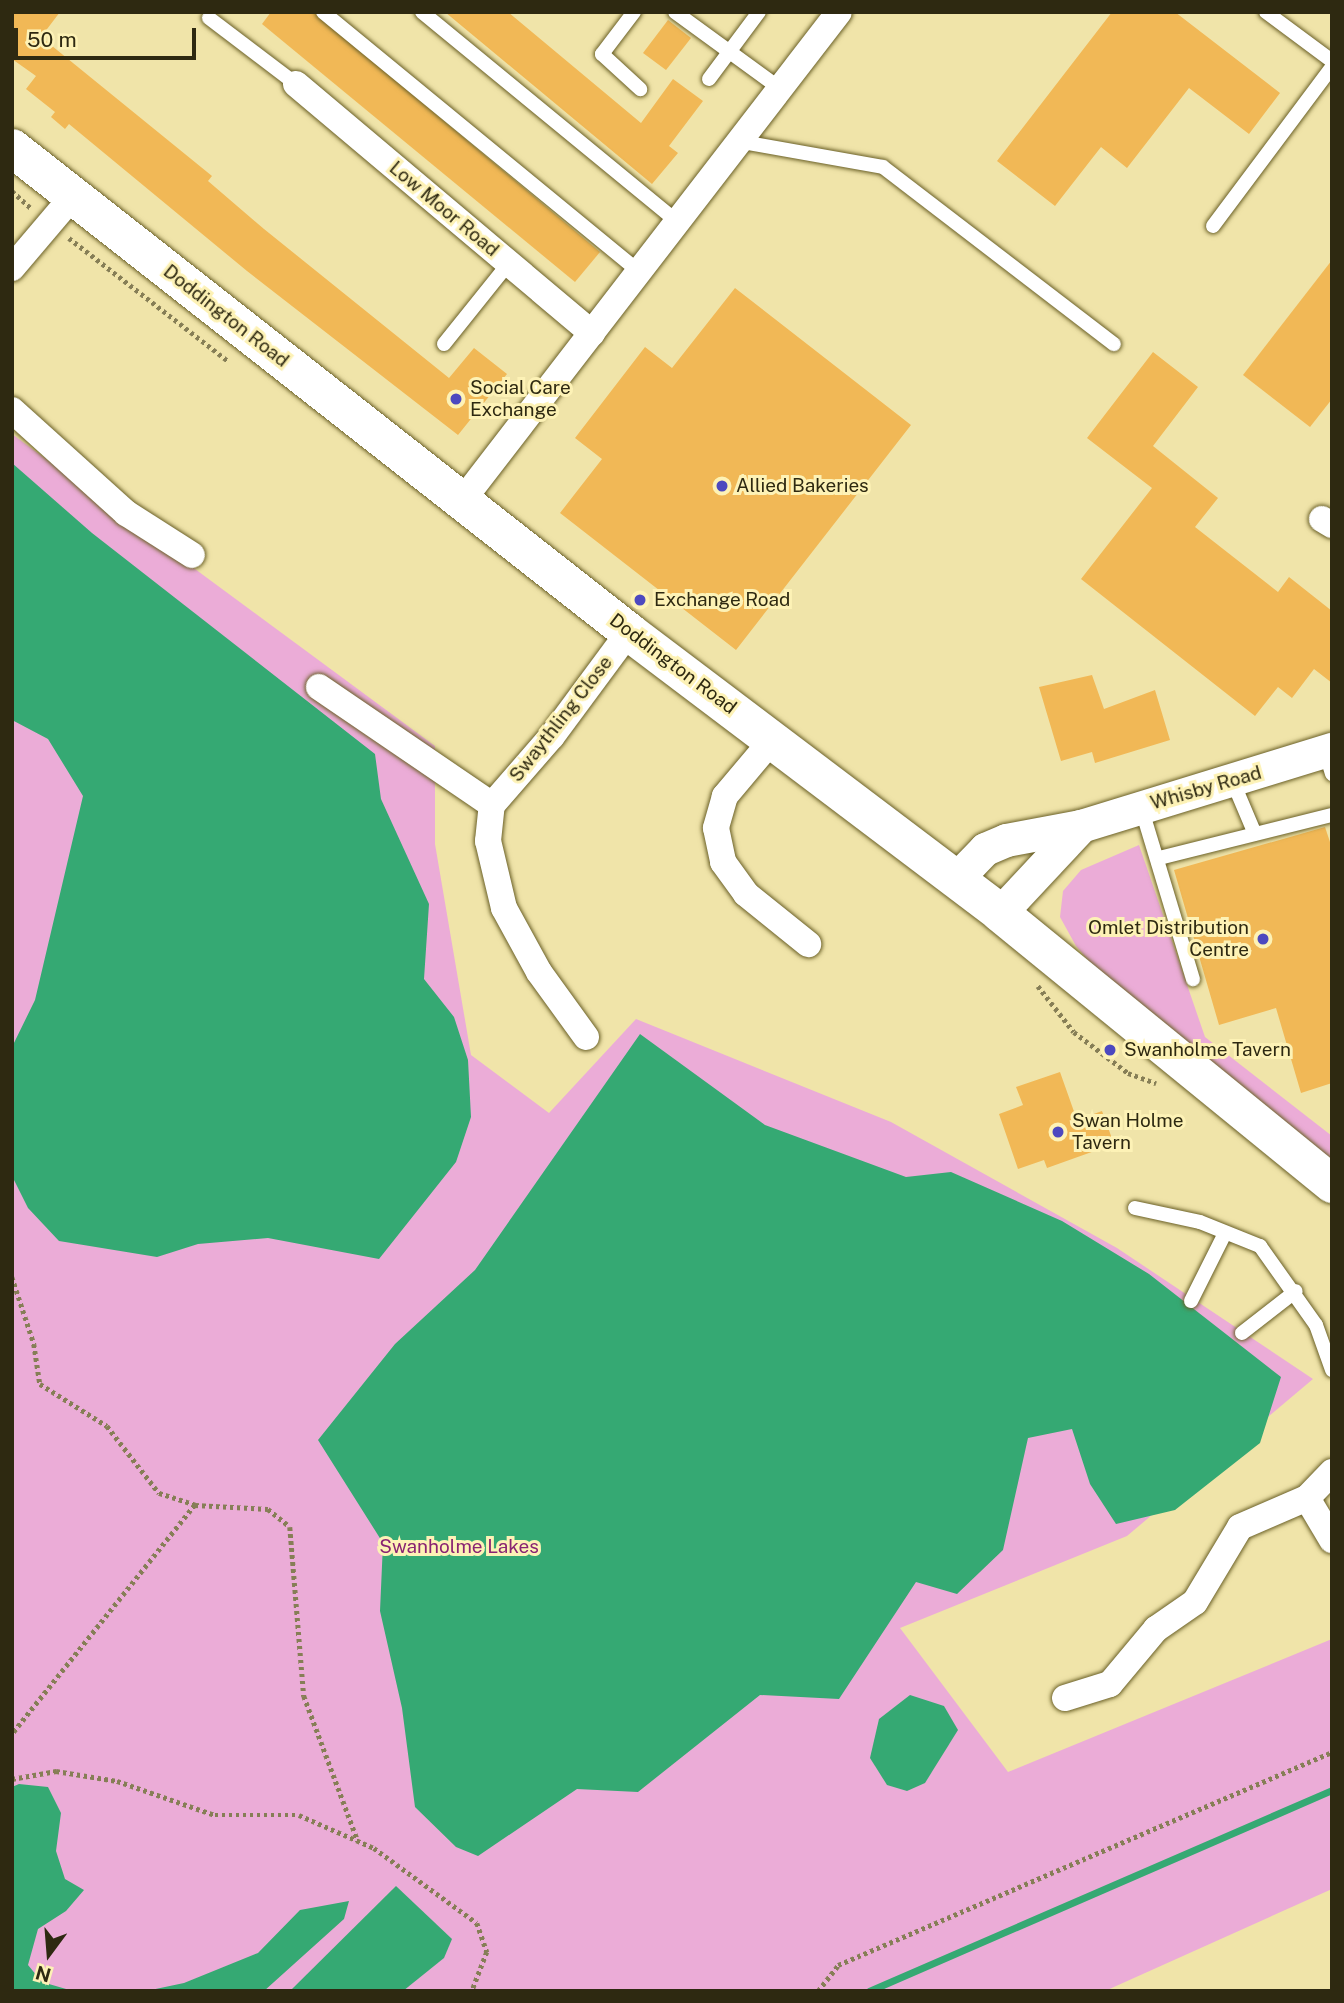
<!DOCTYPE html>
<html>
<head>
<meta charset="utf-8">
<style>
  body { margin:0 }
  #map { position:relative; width:1344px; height:2003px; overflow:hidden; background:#f0e4a9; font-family:"Public Sans",sans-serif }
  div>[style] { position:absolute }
  .green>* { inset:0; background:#ebacd7 }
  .water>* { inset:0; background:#35a973 }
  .stream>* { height:7px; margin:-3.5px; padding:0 3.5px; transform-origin:3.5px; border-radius:3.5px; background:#35a973 }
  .building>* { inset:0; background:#f1b856 }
  .path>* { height:4.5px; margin-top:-2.25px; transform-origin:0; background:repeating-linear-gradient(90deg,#867e56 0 3.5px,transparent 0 7px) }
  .roads { filter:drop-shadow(0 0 2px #6a6027) drop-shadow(0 0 2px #6a6027) }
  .service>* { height:14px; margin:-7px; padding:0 7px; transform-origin:7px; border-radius:7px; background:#fff }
  .minor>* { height:26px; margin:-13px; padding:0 13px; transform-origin:13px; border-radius:13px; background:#fff }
  .tertiary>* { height:33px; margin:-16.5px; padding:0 16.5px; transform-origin:16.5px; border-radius:16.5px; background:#fff }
  .secondary>* { height:38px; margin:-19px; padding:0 19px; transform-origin:19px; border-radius:19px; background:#fff }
  .dots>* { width:19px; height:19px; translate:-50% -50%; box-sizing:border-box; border:4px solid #fdf2b6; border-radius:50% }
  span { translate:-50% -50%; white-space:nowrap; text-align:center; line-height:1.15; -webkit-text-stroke:6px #fdf2b6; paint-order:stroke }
  .street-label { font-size:19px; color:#2e2911 }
  .poi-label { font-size:19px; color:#2e2911 }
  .left { translate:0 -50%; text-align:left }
  .right { translate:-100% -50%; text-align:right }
  .park-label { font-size:19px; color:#892372 }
  .frame { position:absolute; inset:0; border:14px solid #2e2911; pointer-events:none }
  .north { position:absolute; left:14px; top:1919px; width:70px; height:70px; -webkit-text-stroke:5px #fdf2b6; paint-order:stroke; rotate:196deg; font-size:19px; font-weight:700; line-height:28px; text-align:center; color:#2e2911 }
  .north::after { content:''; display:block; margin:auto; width:24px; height:32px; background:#2e2911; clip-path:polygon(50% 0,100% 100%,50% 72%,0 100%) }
  .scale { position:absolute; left:14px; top:28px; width:182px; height:32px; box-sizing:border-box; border:4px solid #2e2911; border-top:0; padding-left:9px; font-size:21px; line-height:24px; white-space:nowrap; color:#2e2911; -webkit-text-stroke:5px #fdf2b6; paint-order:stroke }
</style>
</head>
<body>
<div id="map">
  <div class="green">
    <div style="clip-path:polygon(12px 434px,435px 746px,435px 844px,471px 1055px,549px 1113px,636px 1019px,891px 1122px,1117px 1248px,1313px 1379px,1127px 1536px,900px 1628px,1008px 1772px,1332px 1639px,1332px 1889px,1105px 1991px,12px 1991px)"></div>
    <div style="clip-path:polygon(1139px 845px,1205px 1037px,1332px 1136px,1332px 1161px,1093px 966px,1076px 946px,1060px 917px,1063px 891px,1081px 870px)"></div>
  </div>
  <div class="water">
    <div style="clip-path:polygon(12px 463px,92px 533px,375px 754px,381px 799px,429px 904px,424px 979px,454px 1017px,468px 1060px,471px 1117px,456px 1162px,379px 1259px,268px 1238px,198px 1244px,157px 1257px,59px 1241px,28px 1208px,12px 1176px,12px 1047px,35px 1000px,83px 796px,48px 739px,12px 720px)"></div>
    <div style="clip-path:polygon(640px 1034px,765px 1125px,906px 1177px,951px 1172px,1062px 1221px,1149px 1274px,1281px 1377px,1260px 1443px,1175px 1510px,1116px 1524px,1090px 1484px,1072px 1429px,1028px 1438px,1003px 1550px,957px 1594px,916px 1582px,839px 1699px,760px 1695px,638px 1792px,577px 1789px,478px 1856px,456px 1847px,415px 1807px,402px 1708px,380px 1611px,383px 1543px,318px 1440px,395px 1344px,475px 1270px)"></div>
    <div style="clip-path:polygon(910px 1695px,944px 1706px,958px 1730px,925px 1783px,907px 1791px,887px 1785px,870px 1758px,879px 1719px)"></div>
    <div style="clip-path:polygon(19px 1784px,48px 1787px,61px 1813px,56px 1851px,65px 1879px,84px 1890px,66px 1911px,38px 1929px,28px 1965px,42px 1982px,73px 1991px,12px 1991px,12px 1787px)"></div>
    <div style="clip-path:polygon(396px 1886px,452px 1939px,444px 1958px,403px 1991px,290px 1991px)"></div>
    <div style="clip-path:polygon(349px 1901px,344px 1919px,264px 1991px,146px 1991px,184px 1983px,258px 1953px,300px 1910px)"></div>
  </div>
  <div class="stream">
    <div style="left:869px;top:1991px;width:505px;rotate:-23.47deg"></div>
  </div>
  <div class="building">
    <div style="clip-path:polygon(12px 12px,60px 12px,41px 37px,212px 176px,208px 181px,264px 229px,449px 378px,474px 348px,507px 374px,458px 435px,247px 271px,69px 124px,65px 129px,51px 117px,55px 112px,26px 89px,36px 76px,12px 59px)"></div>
    <div style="clip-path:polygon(271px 12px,314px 12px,600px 252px,575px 282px,262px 24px)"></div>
    <div style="clip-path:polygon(445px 12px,508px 12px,641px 123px,673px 79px,703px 101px,669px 146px,678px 153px,652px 184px)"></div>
    <div style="clip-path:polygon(1112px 12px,1175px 12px,1280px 93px,1249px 134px,1189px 88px,1127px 168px,1101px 147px,1055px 206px,997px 161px)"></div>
    <div style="clip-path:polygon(668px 20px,691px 38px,666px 70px,643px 53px)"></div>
    <div style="clip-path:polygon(1332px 260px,1332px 399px,1310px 427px,1243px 375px)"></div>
    <div style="clip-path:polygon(735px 288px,911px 425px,736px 650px,560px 513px,602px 459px,575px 438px,645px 347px,672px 368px)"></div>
    <div style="clip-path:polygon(1153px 352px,1198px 387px,1153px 446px,1218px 498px,1195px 527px,1278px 592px,1289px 577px,1332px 611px,1332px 683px,1314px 669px,1292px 698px,1278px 687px,1255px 716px,1081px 579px,1152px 488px,1087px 438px)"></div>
    <div style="clip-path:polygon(1092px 675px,1104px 709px,1155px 690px,1170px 740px,1095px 763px,1092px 752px,1061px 761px,1039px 687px)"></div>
    <div style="clip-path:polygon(1325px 827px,1332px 848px,1332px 1083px,1301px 1093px,1276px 1008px,1219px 1025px,1174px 870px)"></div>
    <div style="clip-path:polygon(1060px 1072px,1077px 1120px,1102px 1111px,1114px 1144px,1047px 1168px,1044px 1160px,1018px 1169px,999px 1114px,1023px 1105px,1016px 1087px)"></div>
  </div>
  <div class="path">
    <div style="left:12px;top:191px;width:27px;rotate:42deg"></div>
    <div style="left:69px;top:238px;width:201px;rotate:37.7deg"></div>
    <div style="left:1038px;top:986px;width:58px;rotate:52deg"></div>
    <div style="left:1074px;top:1032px;width:68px;rotate:37.2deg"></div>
    <div style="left:1128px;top:1073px;width:30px;rotate:20deg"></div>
    <div style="left:12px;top:1277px;width:71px;rotate:71.8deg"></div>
    <div style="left:34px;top:1344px;width:40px;rotate:81.5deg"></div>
    <div style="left:40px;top:1384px;width:79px;rotate:32.1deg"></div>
    <div style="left:107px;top:1426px;width:85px;rotate:52.2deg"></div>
    <div style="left:159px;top:1493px;width:38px;rotate:18deg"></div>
    <div style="left:195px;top:1505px;width:293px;rotate:128.6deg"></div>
    <div style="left:195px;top:1505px;width:73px;rotate:3.1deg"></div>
    <div style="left:268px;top:1509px;width:28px;rotate:39deg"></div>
    <div style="left:290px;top:1527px;width:170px;rotate:85.3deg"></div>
    <div style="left:304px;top:1696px;width:155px;rotate:69.6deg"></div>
    <div style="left:12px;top:1779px;width:45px;rotate:-10.3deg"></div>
    <div style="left:56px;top:1771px;width:62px;rotate:9.3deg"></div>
    <div style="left:117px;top:1781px;width:104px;rotate:19.1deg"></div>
    <div style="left:215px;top:1815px;width:84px"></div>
    <div style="left:299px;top:1815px;width:82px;rotate:23.7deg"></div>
    <div style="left:374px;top:1848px;width:127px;rotate:36.1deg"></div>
    <div style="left:477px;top:1923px;width:31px;rotate:71deg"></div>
    <div style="left:487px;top:1952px;width:42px;rotate:111deg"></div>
    <div style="left:818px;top:1991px;width:33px;rotate:-52deg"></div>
    <div style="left:838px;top:1965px;width:538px;rotate:-23.32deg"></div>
  </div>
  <div class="roads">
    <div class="service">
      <div style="left:323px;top:12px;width:410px;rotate:39.4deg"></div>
      <div style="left:422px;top:12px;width:331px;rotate:39.4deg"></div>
      <div style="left:634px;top:12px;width:53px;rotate:127.3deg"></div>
      <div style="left:602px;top:54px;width:52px;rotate:42.6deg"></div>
      <div style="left:675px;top:12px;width:132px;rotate:36.1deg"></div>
      <div style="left:1266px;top:12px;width:82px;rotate:36.6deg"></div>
      <div style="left:209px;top:18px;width:109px;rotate:37.2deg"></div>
      <div style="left:709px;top:79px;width:84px;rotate:-53.3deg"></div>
      <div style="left:743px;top:142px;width:142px;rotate:10.1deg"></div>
      <div style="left:883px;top:167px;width:291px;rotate:37.5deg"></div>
      <div style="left:1213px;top:226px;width:199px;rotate:-53.2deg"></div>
      <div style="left:444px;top:344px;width:104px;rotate:-51.3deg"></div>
      <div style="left:1325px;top:751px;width:24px;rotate:73deg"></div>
      <div style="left:1233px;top:782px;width:56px;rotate:67.1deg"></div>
      <div style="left:1141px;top:807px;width:180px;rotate:73.2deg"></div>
      <div style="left:1159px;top:858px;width:178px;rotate:-14deg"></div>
      <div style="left:1135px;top:1208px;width:66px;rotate:12.2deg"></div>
      <div style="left:1200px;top:1222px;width:65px;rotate:21.8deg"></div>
      <div style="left:1260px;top:1246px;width:97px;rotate:54.7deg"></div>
      <div style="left:1316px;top:1325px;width:48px;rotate:70.4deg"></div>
      <div style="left:1191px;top:1301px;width:74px;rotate:-63.4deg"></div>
      <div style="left:1242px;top:1333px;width:68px;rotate:-37.9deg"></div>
    </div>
    <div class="minor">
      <div style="left:296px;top:84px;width:387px;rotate:40.1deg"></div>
      <div style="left:12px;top:268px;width:94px;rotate:-49.7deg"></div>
      <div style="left:12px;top:410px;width:154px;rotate:42.1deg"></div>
      <div style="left:126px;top:513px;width:78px;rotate:32.5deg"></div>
      <div style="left:462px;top:501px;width:617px;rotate:-52.37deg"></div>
      <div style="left:1322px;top:519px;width:12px;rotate:31deg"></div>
      <div style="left:319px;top:687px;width:209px;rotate:34.3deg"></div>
      <div style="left:773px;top:739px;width:75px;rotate:130.1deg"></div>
      <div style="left:725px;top:796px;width:33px;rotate:106deg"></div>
      <div style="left:716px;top:828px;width:35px;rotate:78deg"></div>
      <div style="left:723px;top:862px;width:39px;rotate:54deg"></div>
      <div style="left:746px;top:894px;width:80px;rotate:38.9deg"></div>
      <div style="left:586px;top:1037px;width:80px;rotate:-125.9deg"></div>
      <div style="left:539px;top:972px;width:73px;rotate:-118.7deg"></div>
      <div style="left:504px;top:908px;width:69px;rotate:-103.4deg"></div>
      <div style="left:488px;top:841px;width:36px;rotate:-84deg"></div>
      <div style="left:492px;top:805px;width:91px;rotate:-49deg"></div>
      <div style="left:552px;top:736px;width:129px;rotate:-53.5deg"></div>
      <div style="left:1307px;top:1498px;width:49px;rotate:59.2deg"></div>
      <div style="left:1065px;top:1698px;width:47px;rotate:-17.3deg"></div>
      <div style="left:1110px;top:1684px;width:72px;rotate:-50.1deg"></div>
      <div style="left:1156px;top:1629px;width:47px;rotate:-34.7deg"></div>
      <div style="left:1195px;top:1602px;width:87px;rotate:-59deg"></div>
      <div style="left:1240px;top:1527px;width:73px;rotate:-23.4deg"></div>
      <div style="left:1307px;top:1498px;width:36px;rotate:-46deg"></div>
    </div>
    <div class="tertiary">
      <div style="left:955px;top:880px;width:43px;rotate:-45.9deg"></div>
      <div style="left:985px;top:849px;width:23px;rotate:-23deg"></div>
      <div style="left:1006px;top:840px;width:76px;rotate:-10.6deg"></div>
      <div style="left:1081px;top:826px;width:263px;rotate:-17.1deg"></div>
      <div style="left:1000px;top:913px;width:119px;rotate:-47deg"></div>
    </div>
    <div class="secondary">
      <div style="left:12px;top:148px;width:784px;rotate:38.11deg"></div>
      <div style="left:629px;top:632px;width:465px;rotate:37.1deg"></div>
      <div style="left:1000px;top:913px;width:429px;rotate:39.2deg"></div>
    </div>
  </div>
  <div class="dots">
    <div style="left:456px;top:399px;background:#4d49bf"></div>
    <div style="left:722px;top:486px;background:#4d49bf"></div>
    <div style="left:640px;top:600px;background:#4d49bf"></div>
    <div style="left:1263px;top:939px;background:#4d49bf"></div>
    <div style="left:1110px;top:1050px;background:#4d49bf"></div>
    <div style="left:1058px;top:1132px;background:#4d49bf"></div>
  </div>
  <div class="street-label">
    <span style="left:444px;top:209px;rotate:40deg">Low Moor Road</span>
    <span style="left:226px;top:316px;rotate:38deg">Doddington Road</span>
    <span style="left:673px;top:664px;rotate:37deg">Doddington Road</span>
    <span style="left:561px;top:719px;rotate:-52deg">Swaythling Close</span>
    <span style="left:1206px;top:788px;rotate:-16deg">Whisby Road</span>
  </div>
  <div class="poi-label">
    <span class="left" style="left:470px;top:399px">Social Care<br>Exchange</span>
    <span class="left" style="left:736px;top:486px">Allied Bakeries</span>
    <span class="left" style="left:654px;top:600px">Exchange Road</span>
    <span class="right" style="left:1249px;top:939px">Omlet Distribution<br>Centre</span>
    <span class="left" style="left:1124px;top:1050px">Swanholme Tavern</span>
    <span class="left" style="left:1072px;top:1132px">Swan Holme<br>Tavern</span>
  </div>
  <div class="park-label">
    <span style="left:459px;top:1547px">Swanholme Lakes</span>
  </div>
  <div class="frame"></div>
  <div class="north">N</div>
  <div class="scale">50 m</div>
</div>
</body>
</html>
